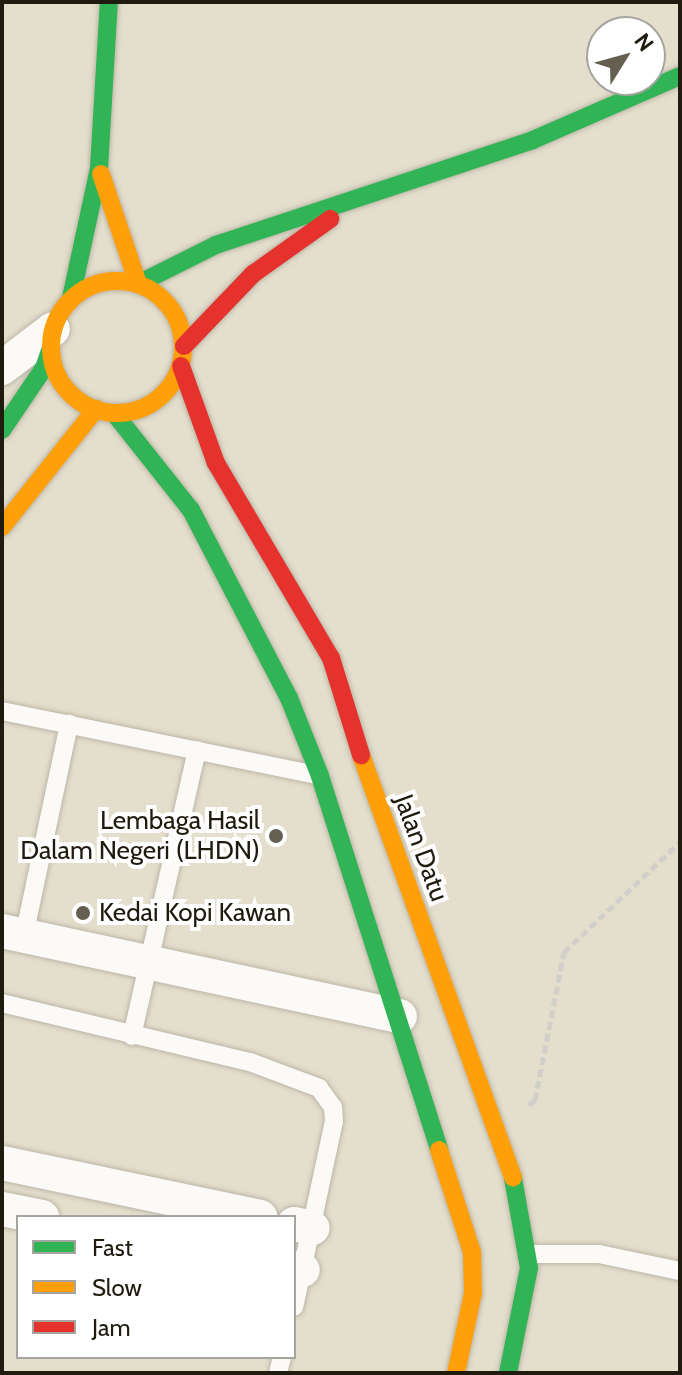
<!DOCTYPE html>
<html>
<head>
<meta charset="utf-8">
<style>
  body { margin:0 }
  #map { position:relative; width:682px; height:1375px; overflow:hidden; background:#e4decc; font-family:Cabin,sans-serif }
  div>[style] { position:absolute }
  .path>* { height:5px; margin-top:-2.5px; transform-origin:0; background:repeating-linear-gradient(90deg,#d0cfc9 0 8px,transparent 0 12px) }
  .roads { filter:drop-shadow(0 0 2px #bbb6a8) drop-shadow(0 0 2px #bbb6a8) }
  .lane>* { height:18px; margin:-9px; padding:0 9px; transform-origin:9px; border-radius:9px; background:#fbfaf7 }
  .street>* { height:34px; margin:-17px; padding:0 17px; transform-origin:17px; border-radius:17px; background:#fbfaf7 }
  .fast>* { height:18px; margin:-9px; padding:0 9px; transform-origin:9px; border-radius:9px; background:#30b455 }
  .slow>* { height:18px; margin:-9px; padding:0 9px; transform-origin:9px; border-radius:9px; background:#ff9f0a }
  .slow>.ring { margin:-9px; padding:0; box-sizing:content-box; background:none; border:18px solid #ff9f0a; border-radius:50% }
  .jam>* { height:18px; margin:-9px; padding:0 9px; transform-origin:9px; border-radius:9px; background:#e5322d }
  .dots>* { width:22px; height:22px; translate:-50% -50%; box-sizing:border-box; border:4px solid #fff; border-radius:50% }
  span { translate:-50% -50%; white-space:nowrap; text-align:center; line-height:1.15; -webkit-text-stroke:8px #fff; paint-order:stroke }
  .poi-label { font-size:26px; color:#1f1b0e }
  .right { translate:-100% -50%; text-align:right }
  .left { translate:0 -50%; text-align:left }
  .street-label { font-size:26px; color:#1f1b0e }
  .frame { position:absolute; inset:0; border:4px solid #1f1b0e; pointer-events:none }
  .legend { position:absolute; left:16px; top:1215px; width:280px; height:144px; box-sizing:border-box; background:#fff; border:2px solid #a5a49f; margin:0; padding:10px 14px; list-style:none; font-size:24px; color:#1f1b0e }
  .legend li { display:flex; align-items:center; gap:16px; height:40px }
  .legend b { width:40px; border:2px solid #a5a49f }
  .north { position:absolute; left:586px; top:16px; width:80px; height:80px; box-sizing:border-box; background:#fff; border:2px solid #a5a49f; border-radius:50%; rotate:53deg; font-size:22px; font-weight:700; line-height:32px; text-align:center; color:#1f1b0e }
  .north::after { content:''; display:block; margin:auto; width:28px; height:36px; background:#645f50; clip-path:polygon(50% 0,100% 100%,50% 72%,0 100%) }
</style>
</head>
<body>
<div id="map">
  <div class="path">
    <div style="left:529px;top:1105px;width:8px;rotate:-40deg"></div>
    <div style="left:535px;top:1100px;width:151px;rotate:-78.9deg"></div>
    <div style="left:564px;top:952px;width:160px;rotate:-43.5deg"></div>
  </div>
  <div class="roads">
    <div class="lane">
      <div style="left:2px;top:711px;width:321px;rotate:11.5deg"></div>
      <div style="left:24px;top:936px;width:217px;rotate:-78deg"></div>
      <div style="left:2px;top:1003px;width:255px;rotate:13.4deg"></div>
      <div style="left:250px;top:1062px;width:74px;rotate:20.6deg"></div>
      <div style="left:319px;top:1088px;width:24px;rotate:54deg"></div>
      <div style="left:333px;top:1107px;width:14px;rotate:86deg"></div>
      <div style="left:334px;top:1121px;width:190px;rotate:102.1deg"></div>
      <div style="left:132px;top:1036px;width:293px;rotate:-77.2deg"></div>
      <div style="left:528px;top:1254px;width:71px"></div>
      <div style="left:599px;top:1254px;width:83px;rotate:11.9deg"></div>
      <div style="left:278px;top:1373px;width:16px;rotate:-76deg"></div>
    </div>
    <div class="street">
      <div style="left:2px;top:368px;width:64px;rotate:-37.4deg"></div>
      <div style="left:2px;top:931px;width:407px;rotate:12.1deg"></div>
      <div style="left:2px;top:1163px;width:264px;rotate:11.8deg"></div>
      <div style="left:2px;top:1209px;width:41px;rotate:11.3deg"></div>
      <div style="left:294px;top:1224px;width:19px;rotate:12deg"></div>
      <div style="left:294px;top:1268px;width:9px;rotate:13deg"></div>
    </div>
    <div class="fast">
      <div style="left:138px;top:284px;width:87px;rotate:-26.6deg"></div>
      <div style="left:216px;top:245px;width:334px;rotate:-18.3deg"></div>
      <div style="left:533px;top:140px;width:160px;rotate:-23.5deg"></div>
      <div style="left:71px;top:298px;width:133px;rotate:-77.8deg"></div>
      <div style="left:99px;top:168px;width:166px;rotate:-86.6deg"></div>
      <div style="left:114px;top:413px;width:124px;rotate:51.6deg"></div>
      <div style="left:191px;top:510px;width:212px;rotate:62.5deg"></div>
      <div style="left:289px;top:698px;width:84px;rotate:68.3deg"></div>
      <div style="left:320px;top:776px;width:392px;rotate:72.3deg"></div>
      <div style="left:2px;top:430px;width:75px;rotate:-55.9deg"></div>
      <div style="left:44px;top:368px;width:21px;rotate:-71deg"></div>
      <div style="left:508px;top:1373px;width:107px;rotate:-78.7deg"></div>
      <div style="left:529px;top:1268px;width:91px;rotate:-100.1deg"></div>
    </div>
    <div class="slow">
      <div style="left:101px;top:174px;width:116px;rotate:71.4deg"></div>
      <div class="ring" style="left:51px;top:281px;width:114px;height:114px"></div>
      <div style="left:2px;top:527px;width:151px;rotate:-51.5deg"></div>
      <div style="left:361px;top:755px;width:449px;rotate:70.2deg"></div>
      <div style="left:439px;top:1150px;width:107px;rotate:72.1deg"></div>
      <div style="left:472px;top:1252px;width:41px;rotate:88.6deg"></div>
      <div style="left:473px;top:1293px;width:82px;rotate:102deg"></div>
    </div>
    <div class="jam">
      <div style="left:184px;top:346px;width:100px;rotate:-46.2deg"></div>
      <div style="left:253px;top:274px;width:95px;rotate:-35.5deg"></div>
      <div style="left:181px;top:366px;width:103px;rotate:70.2deg"></div>
      <div style="left:216px;top:463px;width:226px;rotate:59.5deg"></div>
      <div style="left:331px;top:658px;width:102px;rotate:72.8deg"></div>
    </div>
  </div>
  <div class="dots">
    <div style="left:276px;top:836px;background:#645f50"></div>
    <div style="left:83px;top:913px;background:#645f50"></div>
  </div>
  <div class="poi-label">
    <span class="right" style="left:260px;top:836px">Lembaga Hasil<br>Dalam Negeri (LHDN)</span>
    <span class="left" style="left:99px;top:913px">Kedai Kopi Kawan</span>
  </div>
  <div class="street-label">
    <span style="left:421px;top:848px;rotate:70deg">Jalan Datu</span>
  </div>
  <div class="frame"></div>
  <ul class="legend">
  <li><b style="height:10px;background:#30b455"></b>Fast</li>
  <li><b style="height:10px;background:#ff9f0a"></b>Slow</li>
  <li><b style="height:10px;background:#e5322d"></b>Jam</li>
  </ul>
  <div class="north">N</div>
</div>
</body>
</html>
